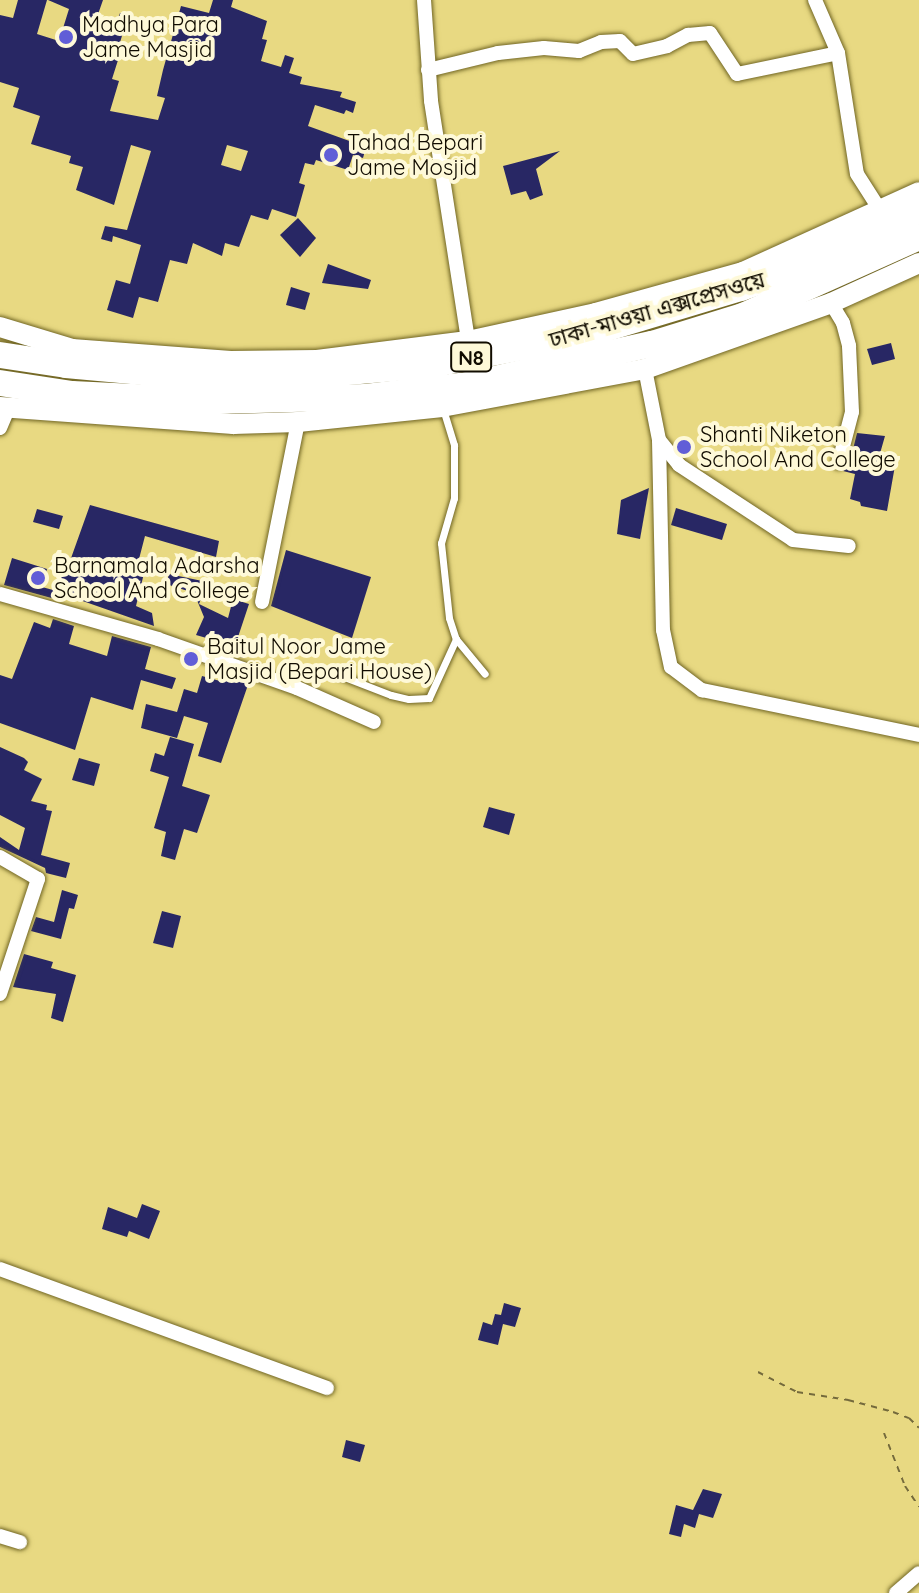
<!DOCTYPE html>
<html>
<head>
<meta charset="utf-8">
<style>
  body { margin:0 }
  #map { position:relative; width:919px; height:1593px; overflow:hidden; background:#e8d982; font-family:Quicksand,"Noto Sans Bengali",sans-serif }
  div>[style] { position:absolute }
  .building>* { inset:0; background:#282764 }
  .path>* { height:2px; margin-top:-1px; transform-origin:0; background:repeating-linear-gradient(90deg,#746a3c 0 6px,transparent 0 12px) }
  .roads { filter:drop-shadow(0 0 2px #716624) drop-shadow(0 0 2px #716624) }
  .service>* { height:7px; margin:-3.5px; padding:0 3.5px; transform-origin:3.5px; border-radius:3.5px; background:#fff }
  .minor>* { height:14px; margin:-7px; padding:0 7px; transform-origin:7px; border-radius:7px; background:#fff }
  .secondary>* { height:20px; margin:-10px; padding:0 10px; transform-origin:10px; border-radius:10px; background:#fff }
  .motorway>* { height:26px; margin:-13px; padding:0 13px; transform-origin:13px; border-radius:13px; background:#fff }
  .dots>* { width:22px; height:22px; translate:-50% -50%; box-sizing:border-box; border:4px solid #fef9d8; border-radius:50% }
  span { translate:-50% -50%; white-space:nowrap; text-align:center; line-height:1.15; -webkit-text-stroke:8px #fef9d8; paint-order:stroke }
  .shield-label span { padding:2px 6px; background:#fef9d8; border:2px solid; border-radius:6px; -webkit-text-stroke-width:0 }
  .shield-label { font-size:20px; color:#110c00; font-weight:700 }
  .poi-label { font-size:22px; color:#110c00 }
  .left { translate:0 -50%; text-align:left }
  .street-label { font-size:22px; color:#110c00 }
</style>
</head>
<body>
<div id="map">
  <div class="building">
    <div style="clip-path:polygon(evenodd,18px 0,47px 0,37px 34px,59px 41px,69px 9px,48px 0,103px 0,96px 20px,116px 26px,120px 13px,134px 17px,130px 31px,124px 29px,116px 56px,119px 57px,112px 79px,119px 81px,110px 111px,158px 120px,165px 98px,157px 96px,163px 70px,181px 6px,209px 13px,213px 0,233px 0,231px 7px,267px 21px,262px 39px,267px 40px,261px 61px,281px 67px,285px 55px,294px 58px,289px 73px,302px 77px,300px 84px,342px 92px,340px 97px,356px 102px,353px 113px,346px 110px,344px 114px,315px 105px,308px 126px,366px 147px,363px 158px,353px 155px,348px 170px,316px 160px,314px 165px,305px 163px,299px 183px,305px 185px,296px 217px,272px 209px,268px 220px,251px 215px,239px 247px,225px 243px,222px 256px,193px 243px,187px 264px,170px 260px,158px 302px,139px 297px,133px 318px,107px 310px,116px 280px,130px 284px,141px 245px,113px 236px,112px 242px,101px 239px,105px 226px,127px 230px,151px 151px,131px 145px,114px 205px,76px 190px,83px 167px,69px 163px,71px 156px,31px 144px,40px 116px,13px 107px,19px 88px,0 82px,0 15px,13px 18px,18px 0,227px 145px,248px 151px,241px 171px,221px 165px,227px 145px)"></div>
    <div style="clip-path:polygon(560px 151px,536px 169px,543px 195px,530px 200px,526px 191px,511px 195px,503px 166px)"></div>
    <div style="clip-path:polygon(298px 218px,316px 238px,300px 257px,280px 235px)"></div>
    <div style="clip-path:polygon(328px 264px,371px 280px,368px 289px,322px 283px)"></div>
    <div style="clip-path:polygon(291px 287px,310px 293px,305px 310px,286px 305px)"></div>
    <div style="clip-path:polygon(891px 343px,895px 359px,872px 365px,867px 349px)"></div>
    <div style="clip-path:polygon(857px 433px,885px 436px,879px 457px,896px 460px,887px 511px,861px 506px,860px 502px,850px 499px,855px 474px,843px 471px,849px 465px)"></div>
    <div style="clip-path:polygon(649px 488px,640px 539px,617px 534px,621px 500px)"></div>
    <div style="clip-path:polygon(90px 505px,219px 541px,216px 557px,145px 536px,139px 559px,147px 561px,136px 606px,152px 613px,154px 626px,57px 592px,55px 599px,4px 585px,12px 558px,47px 569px,42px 587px,53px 590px,60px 573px,65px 575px)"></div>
    <div style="clip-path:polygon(676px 508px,727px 524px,722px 540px,671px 525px)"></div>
    <div style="clip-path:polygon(37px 509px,63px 516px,59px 529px,33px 522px)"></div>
    <div style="clip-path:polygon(286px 550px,371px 577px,352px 638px,271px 606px)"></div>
    <div style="clip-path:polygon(169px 574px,207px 582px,199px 604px,228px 618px,233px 599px,249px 604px,238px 637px,249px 646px,243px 658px,214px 648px,217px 641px,196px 635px,204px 617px,194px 593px,166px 584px)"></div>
    <div style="clip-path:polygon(53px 619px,74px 626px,69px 644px,107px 656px,112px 636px,151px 647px,145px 669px,176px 678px,172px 689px,141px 680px,133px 710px,91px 697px,75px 750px,0 723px,0 675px,12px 679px,34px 622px,50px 628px)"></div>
    <div style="clip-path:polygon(222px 672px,249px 682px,221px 763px,198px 756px,208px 723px,184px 716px,177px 738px,141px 728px,146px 704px,177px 712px,184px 689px,197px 693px,202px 676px,220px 681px)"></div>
    <div style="clip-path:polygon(170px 737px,194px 744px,182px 786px,210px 795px,197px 833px,184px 829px,175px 860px,161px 856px,166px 832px,154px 828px,169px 777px,150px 771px,155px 753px,164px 756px)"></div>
    <div style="clip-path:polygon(0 747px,24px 758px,28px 762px,24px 770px,42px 779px,31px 801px,47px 805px,46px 810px,52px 811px,41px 855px,70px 863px,66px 878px,46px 873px,45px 868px,0 847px,0 837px,19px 850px,25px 828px,0 815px)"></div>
    <div style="clip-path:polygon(79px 758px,100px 764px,94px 786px,72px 780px)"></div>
    <div style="clip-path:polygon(489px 807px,515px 814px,509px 835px,483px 827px)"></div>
    <div style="clip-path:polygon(62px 890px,78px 895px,74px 909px,69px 908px,61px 939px,31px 931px,36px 917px,54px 922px)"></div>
    <div style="clip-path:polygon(162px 911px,181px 916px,173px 948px,153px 943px)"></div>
    <div style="clip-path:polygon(24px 954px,53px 962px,51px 968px,76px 975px,63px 1022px,51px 1018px,56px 994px,13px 987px)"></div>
    <div style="clip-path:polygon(142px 1204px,160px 1211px,149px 1239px,129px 1231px,127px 1237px,102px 1229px,108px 1207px,137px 1218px)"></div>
    <div style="clip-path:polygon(504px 1303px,521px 1308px,515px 1327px,503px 1324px,498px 1345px,478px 1340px,483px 1322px,492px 1325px,495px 1314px,501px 1315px)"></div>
    <div style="clip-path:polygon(346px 1440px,365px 1445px,360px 1462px,342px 1457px)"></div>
    <div style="clip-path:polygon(703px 1489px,722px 1494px,713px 1518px,699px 1514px,695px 1528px,684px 1524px,681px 1537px,669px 1534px,676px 1505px,693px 1510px)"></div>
  </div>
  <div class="path">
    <div style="left:758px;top:1372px;width:44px;rotate:27.1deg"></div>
    <div style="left:797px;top:1392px;width:52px;rotate:8.9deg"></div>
    <div style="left:848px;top:1400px;width:47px;rotate:14.9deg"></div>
    <div style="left:893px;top:1412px;width:17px;rotate:21deg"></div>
    <div style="left:909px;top:1418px;width:14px;rotate:45deg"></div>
    <div style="left:884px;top:1433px;width:57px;rotate:68.4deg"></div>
    <div style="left:905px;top:1486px;width:25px;rotate:56deg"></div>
  </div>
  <div class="roads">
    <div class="service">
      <div style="left:443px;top:409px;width:38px;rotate:73deg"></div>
      <div style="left:454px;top:445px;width:53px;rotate:90deg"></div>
      <div style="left:454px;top:498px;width:47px;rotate:106.1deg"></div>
      <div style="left:441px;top:543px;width:75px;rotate:83.9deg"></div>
      <div style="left:449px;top:618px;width:22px;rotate:72deg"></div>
      <div style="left:456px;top:639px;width:45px;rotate:50.4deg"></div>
      <div style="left:334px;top:673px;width:61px;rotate:21.1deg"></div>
      <div style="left:391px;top:695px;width:18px;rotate:13deg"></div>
      <div style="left:409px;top:699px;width:20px;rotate:-3deg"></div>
      <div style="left:429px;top:698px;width:65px;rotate:-65.4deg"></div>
    </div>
    <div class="minor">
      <div style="left:424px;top:0;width:101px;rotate:86deg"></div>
      <div style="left:431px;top:101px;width:243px;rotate:81.2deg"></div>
      <div style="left:815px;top:0;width:58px;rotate:66.5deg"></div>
      <div style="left:838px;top:53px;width:122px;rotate:81.1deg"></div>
      <div style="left:857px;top:174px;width:43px;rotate:57.4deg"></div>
      <div style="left:428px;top:70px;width:72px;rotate:-13.7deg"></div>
      <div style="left:498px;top:53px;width:46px;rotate:-6.2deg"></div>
      <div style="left:544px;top:48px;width:35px;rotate:5deg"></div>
      <div style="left:579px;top:51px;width:24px;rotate:-22deg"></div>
      <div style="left:601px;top:42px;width:19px;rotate:-3deg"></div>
      <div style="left:620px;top:41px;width:18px;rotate:45deg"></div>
      <div style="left:633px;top:54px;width:35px;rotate:-13deg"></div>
      <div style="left:667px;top:46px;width:24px;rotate:-28deg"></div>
      <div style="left:688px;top:35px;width:22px;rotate:-5deg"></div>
      <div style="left:710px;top:33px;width:49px;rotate:56.6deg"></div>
      <div style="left:737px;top:74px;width:103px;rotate:-11.7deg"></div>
      <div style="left:831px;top:303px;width:23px;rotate:59deg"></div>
      <div style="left:843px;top:323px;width:24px;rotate:75deg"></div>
      <div style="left:849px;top:346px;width:66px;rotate:87.4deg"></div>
      <div style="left:852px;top:412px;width:52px;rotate:104.6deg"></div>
      <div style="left:645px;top:369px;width:72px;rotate:78.8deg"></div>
      <div style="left:659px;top:440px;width:32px;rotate:51deg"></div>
      <div style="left:679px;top:465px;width:136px;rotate:33.3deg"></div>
      <div style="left:793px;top:540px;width:56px;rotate:6.1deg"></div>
      <div style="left:0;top:428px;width:23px;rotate:-67deg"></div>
      <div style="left:659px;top:440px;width:190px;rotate:88.8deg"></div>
      <div style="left:663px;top:630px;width:38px;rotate:78deg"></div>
      <div style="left:671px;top:667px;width:39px;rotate:37deg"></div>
      <div style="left:702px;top:690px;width:222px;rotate:11.7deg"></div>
      <div style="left:0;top:594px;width:164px;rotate:15.9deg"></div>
      <div style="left:158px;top:639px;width:147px;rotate:19.4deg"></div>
      <div style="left:297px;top:688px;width:84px;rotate:23.8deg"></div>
      <div style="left:262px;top:602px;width:184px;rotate:-78.7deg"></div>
      <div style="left:0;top:857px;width:44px;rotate:30.1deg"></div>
      <div style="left:38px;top:879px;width:121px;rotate:108.3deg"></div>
      <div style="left:0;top:1269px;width:348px;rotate:20deg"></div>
      <div style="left:0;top:1536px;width:21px;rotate:17deg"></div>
      <div style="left:896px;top:1593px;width:30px;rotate:-41deg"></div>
    </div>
    <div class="secondary">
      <div style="left:0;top:327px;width:75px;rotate:17deg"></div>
      <div style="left:72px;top:349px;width:159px;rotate:4.3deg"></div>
      <div style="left:231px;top:361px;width:86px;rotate:-0.7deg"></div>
      <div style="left:317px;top:360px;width:152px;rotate:-7.2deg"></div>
      <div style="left:468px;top:341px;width:131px;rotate:-12.3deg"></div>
      <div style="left:596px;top:313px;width:153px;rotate:-15.6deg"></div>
      <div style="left:743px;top:272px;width:193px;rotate:-24.4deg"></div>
      <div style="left:0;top:407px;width:234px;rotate:4.2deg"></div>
      <div style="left:233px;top:424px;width:65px;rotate:-1.8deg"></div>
      <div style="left:298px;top:422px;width:145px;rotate:-5.9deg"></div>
      <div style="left:442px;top:407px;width:207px;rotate:-10.6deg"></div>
      <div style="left:645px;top:369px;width:197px;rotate:-19.5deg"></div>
      <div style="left:831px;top:303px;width:97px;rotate:-24.4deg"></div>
    </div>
    <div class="motorway">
      <div style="left:0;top:355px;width:67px;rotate:8.6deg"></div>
      <div style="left:66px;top:365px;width:132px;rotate:5.2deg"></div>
      <div style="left:197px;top:377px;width:104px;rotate:-0.6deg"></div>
      <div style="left:301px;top:376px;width:129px;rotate:-4.9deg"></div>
      <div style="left:430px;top:365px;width:157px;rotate:-11deg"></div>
      <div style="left:584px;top:335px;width:164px;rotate:-16.7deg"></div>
      <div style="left:741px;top:288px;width:74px;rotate:-19.7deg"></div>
      <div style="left:811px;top:263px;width:120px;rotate:-26.1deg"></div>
      <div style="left:0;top:383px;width:73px;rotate:8.7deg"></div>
      <div style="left:72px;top:394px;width:145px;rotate:2.8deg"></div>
      <div style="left:217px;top:401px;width:149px;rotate:-1.5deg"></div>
      <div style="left:366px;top:397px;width:103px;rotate:-6.7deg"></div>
      <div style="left:468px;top:385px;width:189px;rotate:-12.6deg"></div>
      <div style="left:652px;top:344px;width:95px;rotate:-17.1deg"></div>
      <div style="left:743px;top:316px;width:193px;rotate:-24.2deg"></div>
    </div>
  </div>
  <div class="dots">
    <div style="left:66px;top:37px;background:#615ed7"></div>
    <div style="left:331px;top:155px;background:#615ed7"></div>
    <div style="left:684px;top:447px;background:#615ed7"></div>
    <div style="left:38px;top:578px;background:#615ed7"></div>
    <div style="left:191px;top:659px;background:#615ed7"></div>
  </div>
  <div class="shield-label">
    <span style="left:471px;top:357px">N8</span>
  </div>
  <div class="poi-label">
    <span class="left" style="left:82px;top:37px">Madhya Para<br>Jame Masjid</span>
    <span class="left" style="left:347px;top:155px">Tahad Bepari<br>Jame Mosjid</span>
    <span class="left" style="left:700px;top:447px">Shanti Niketon<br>School And College</span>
    <span class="left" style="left:54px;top:578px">Barnamala Adarsha<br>School And College</span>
    <span class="left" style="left:207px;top:659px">Baitul Noor Jame<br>Masjid (Bepari House)</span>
  </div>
  <div class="street-label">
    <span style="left:657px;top:310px;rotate:-16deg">ঢাকা-মাওয়া এক্সপ্রেসওয়ে</span>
  </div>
</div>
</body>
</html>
